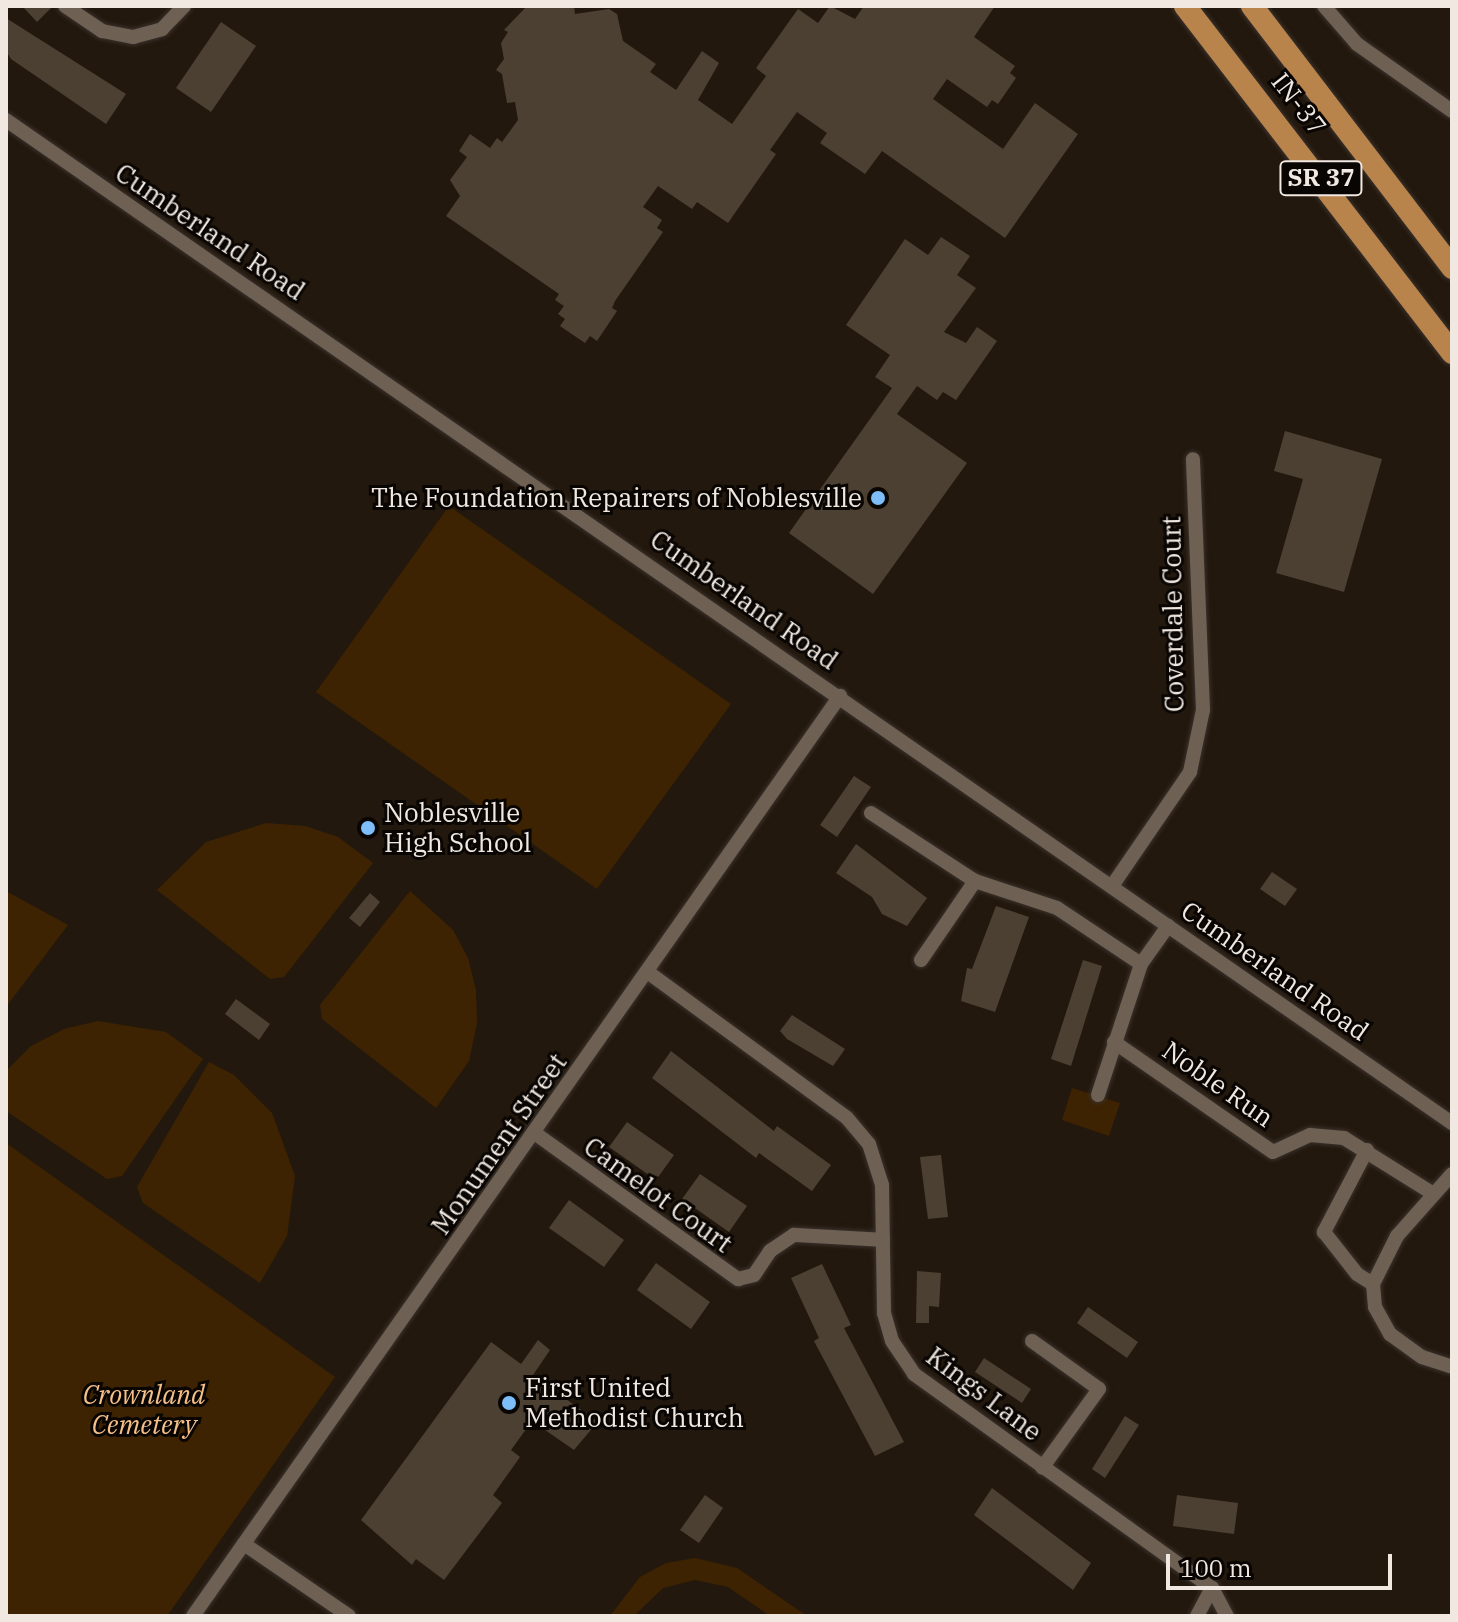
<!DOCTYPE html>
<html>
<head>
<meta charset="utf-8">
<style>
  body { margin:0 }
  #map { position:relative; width:1458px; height:1622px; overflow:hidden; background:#23180d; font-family:"IBM Plex Serif",serif }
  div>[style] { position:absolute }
  .green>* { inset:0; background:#3e2302 }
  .building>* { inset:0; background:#4c4033 }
  .roads { filter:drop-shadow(0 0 2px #3a322d) drop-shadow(0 0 2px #3a322d) }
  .minor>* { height:14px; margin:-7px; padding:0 7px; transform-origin:7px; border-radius:7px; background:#6e6153 }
  .highway>* { height:22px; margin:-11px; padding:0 11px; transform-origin:11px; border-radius:11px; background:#b8844c }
  .dots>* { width:22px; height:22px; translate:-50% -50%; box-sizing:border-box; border:4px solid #090502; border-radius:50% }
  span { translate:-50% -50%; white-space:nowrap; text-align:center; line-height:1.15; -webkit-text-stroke:6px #090502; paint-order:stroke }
  .shield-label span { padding:2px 6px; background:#090502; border:2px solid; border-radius:6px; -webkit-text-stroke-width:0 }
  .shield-label { font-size:24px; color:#f0e8e1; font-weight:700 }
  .street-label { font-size:26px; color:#f0e8e1 }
  .poi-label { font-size:26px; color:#f0e8e1 }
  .right { translate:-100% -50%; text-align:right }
  .left { translate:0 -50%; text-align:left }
  .park-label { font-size:26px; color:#f5c089; font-style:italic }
  .frame { position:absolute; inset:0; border:8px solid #f0e8e1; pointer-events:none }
  .scale { position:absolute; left:1166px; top:1554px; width:226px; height:36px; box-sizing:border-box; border:4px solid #f0e8e1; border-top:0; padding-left:10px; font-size:24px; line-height:28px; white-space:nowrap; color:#f0e8e1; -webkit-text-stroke:6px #090502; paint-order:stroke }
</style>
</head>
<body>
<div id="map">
  <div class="green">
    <div style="clip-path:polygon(449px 506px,731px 704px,597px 889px,316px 692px)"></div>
    <div style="clip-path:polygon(266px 823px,305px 826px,338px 837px,373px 863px,284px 977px,270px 979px,157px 890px,206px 842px)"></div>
    <div style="clip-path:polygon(6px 891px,68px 925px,6px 1007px)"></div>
    <div style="clip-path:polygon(410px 891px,453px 930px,468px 958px,476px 990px,477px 1023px,469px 1061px,436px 1108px,322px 1019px,320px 1005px)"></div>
    <div style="clip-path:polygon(98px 1021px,166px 1032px,203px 1059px,122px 1176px,107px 1179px,6px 1111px,6px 1071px,31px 1046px,64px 1029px)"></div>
    <div style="clip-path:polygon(209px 1062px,234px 1075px,272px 1113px,295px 1176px,287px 1236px,260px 1283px,143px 1203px,137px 1187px)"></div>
    <div style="clip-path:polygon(1072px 1088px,1120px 1103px,1109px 1136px,1062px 1120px)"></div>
    <div style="clip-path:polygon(6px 1143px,335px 1377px,167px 1616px,6px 1616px)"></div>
    <div style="clip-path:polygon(695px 1558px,737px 1568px,807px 1616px,770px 1616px,728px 1587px,695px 1580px,663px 1588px,634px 1616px,610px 1616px,640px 1577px,666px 1563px)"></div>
  </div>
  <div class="building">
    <div style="clip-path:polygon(22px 6px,53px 6px,37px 22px)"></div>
    <div style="clip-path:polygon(527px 6px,574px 6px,575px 14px,609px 9px,617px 14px,623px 41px,656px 64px,650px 72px,676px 90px,702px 51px,719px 63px,698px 100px,732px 124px,766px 76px,756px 68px,798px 9px,818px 23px,830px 6px,855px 19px,864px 6px,995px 6px,974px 37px,1015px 66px,1010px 73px,1016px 78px,998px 104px,992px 100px,987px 107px,947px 79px,933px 99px,1003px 149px,1035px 103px,1078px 134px,1005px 238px,882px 151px,865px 174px,820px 143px,827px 133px,797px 112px,770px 150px,776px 154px,728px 223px,697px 202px,692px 209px,658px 186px,643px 207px,662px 220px,657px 228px,663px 232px,615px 301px,612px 308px,617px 311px,597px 341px,590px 336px,585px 343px,560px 326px,565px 319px,558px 314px,564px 306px,555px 300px,559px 294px,446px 216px,460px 196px,450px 180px,467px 157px,459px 151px,470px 134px,490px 148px,497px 138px,502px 142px,518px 120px,515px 102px,507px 103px,502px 74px,496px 70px,504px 59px,501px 43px,508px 32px,504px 30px)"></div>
    <div style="clip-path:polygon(6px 18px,126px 94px,106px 124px,11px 59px,6px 51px)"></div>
    <div style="clip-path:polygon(221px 22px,256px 46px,211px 112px,176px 88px)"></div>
    <div style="clip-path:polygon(941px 237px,970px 256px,957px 275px,976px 288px,944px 332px,966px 343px,977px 327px,997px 341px,956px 400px,943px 392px,937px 400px,917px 386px,897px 414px,967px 463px,873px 594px,789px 533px,892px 388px,875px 377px,890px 355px,846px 325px,905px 239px,928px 255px)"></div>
    <div style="clip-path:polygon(1285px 431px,1382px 459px,1344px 592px,1276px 573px,1303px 479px,1274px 471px)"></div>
    <div style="clip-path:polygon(854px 776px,871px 787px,837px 837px,820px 825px)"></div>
    <div style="clip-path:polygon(856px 844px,927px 898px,907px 926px,882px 914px,872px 897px,836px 873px)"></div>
    <div style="clip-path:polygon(1272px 872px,1297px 889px,1285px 906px,1260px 889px)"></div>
    <div style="clip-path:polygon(370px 893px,380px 902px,360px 927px,349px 918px)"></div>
    <div style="clip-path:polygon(996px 906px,1029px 917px,995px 1012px,961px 1001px,967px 968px,972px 969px)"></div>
    <div style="clip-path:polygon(1083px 960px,1102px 966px,1071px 1066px,1051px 1059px)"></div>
    <div style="clip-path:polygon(236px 999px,270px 1024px,259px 1040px,225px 1014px)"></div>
    <div style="clip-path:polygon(792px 1015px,845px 1049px,833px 1066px,787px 1039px,780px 1031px)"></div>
    <div style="clip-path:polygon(671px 1051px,774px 1131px,777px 1126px,831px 1165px,812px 1191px,759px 1153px,756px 1158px,652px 1078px)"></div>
    <div style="clip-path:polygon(627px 1122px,674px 1155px,656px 1180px,609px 1147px)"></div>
    <div style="clip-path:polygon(941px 1155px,948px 1217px,928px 1219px,920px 1157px)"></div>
    <div style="clip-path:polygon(700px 1174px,747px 1206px,729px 1232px,682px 1199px)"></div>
    <div style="clip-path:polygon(569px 1200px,624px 1240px,604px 1267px,549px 1228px)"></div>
    <div style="clip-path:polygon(656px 1263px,710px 1302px,691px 1329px,637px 1290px)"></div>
    <div style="clip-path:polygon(822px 1264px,851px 1325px,844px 1328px,904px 1442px,875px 1456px,814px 1341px,819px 1338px,791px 1278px)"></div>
    <div style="clip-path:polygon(917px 1271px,941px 1273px,939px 1307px,929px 1306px,929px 1323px,916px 1323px)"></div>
    <div style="clip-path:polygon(1088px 1307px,1138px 1342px,1127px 1358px,1077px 1323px)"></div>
    <div style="clip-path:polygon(538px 1340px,550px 1350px,533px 1375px,595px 1420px,595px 1425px,574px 1450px,532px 1421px,511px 1450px,520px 1457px,493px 1495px,502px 1503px,444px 1580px,416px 1559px,412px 1565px,361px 1520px,491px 1342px,521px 1364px)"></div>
    <div style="clip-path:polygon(984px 1358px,1031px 1389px,1022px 1403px,975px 1372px)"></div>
    <div style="clip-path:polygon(1125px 1416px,1139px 1425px,1105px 1478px,1092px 1469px)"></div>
    <div style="clip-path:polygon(992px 1488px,1091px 1563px,1073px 1590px,974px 1515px)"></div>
    <div style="clip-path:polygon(705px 1495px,723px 1508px,699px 1543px,680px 1530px)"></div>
    <div style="clip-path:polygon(1177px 1495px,1238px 1503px,1234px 1534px,1173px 1526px)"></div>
  </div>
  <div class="roads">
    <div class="minor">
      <div style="left:65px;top:6px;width:45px;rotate:34deg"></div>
      <div style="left:102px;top:31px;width:32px;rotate:11deg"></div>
      <div style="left:133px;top:37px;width:30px;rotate:-15deg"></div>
      <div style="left:162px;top:29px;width:32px;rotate:-46deg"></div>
      <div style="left:1324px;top:6px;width:50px;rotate:49deg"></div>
      <div style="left:1357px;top:44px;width:116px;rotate:35.2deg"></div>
      <div style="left:6px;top:120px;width:1760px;rotate:34.75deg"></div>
      <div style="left:871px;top:813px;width:124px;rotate:33.2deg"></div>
      <div style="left:975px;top:881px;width:86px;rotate:18.2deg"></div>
      <div style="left:1057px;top:908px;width:101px;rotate:33.7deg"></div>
      <div style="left:1112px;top:886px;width:138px;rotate:-55.6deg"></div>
      <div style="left:1190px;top:772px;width:63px;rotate:-78.2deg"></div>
      <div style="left:1203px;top:710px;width:251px;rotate:-92.3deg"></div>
      <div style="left:921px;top:960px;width:96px;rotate:-55.6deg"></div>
      <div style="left:649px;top:973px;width:245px;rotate:36.2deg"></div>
      <div style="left:847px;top:1118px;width:34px;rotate:50deg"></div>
      <div style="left:869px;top:1144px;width:43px;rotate:72.4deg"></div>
      <div style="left:882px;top:1185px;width:128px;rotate:89.1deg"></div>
      <div style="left:884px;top:1313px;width:29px;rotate:74deg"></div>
      <div style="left:892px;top:1341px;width:40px;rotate:56deg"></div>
      <div style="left:914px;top:1374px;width:367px;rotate:35.7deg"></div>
      <div style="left:1212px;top:1588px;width:32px;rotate:62deg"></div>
      <div style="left:1114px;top:1042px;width:193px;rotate:34.7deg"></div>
      <div style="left:1273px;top:1152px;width:41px;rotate:-24.7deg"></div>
      <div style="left:1310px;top:1135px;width:34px;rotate:5deg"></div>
      <div style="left:1344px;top:1138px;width:104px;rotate:32deg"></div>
      <div style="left:1098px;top:1095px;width:138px;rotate:-71.8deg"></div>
      <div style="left:1141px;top:964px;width:47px;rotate:-54.6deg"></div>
      <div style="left:536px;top:1134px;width:249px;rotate:35.7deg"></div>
      <div style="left:738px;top:1279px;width:16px;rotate:-14deg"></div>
      <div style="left:754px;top:1275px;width:29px;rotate:-56deg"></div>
      <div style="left:770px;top:1251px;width:29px;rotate:-34deg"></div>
      <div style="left:794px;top:1235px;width:89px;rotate:3.2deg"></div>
      <div style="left:1367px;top:1150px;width:93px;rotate:117.7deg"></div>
      <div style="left:1324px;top:1232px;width:53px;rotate:51.8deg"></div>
      <div style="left:1357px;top:1274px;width:19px;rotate:32deg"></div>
      <div style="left:1452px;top:1174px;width:83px;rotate:131.6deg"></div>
      <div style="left:1397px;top:1236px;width:54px;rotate:116.6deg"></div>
      <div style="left:1373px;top:1284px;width:23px;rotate:85deg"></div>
      <div style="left:1375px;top:1307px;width:31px;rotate:61deg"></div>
      <div style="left:1390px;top:1334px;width:39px;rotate:36deg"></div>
      <div style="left:1422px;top:1357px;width:32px;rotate:18deg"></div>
      <div style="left:1032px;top:1341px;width:82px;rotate:35.6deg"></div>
      <div style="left:1099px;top:1389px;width:97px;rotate:125.8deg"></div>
      <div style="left:244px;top:1544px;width:127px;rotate:34.4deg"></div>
      <div style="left:193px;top:1616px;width:1125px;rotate:-54.88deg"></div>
      <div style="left:1197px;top:1616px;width:32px;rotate:-62deg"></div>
    </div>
    <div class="highway">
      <div style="left:1185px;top:6px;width:438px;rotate:52.4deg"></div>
      <div style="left:1252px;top:6px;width:330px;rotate:52.6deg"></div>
    </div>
  </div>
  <div class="dots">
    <div style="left:878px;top:498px;background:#7dbef9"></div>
    <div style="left:368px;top:828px;background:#7dbef9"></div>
    <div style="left:509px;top:1403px;background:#7dbef9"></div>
  </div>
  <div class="shield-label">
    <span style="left:1321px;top:178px">SR 37</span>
  </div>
  <div class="street-label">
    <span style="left:1299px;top:104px;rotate:52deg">IN-37</span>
    <span style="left:210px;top:232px;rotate:34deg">Cumberland Road</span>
    <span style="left:744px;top:600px;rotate:35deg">Cumberland Road</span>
    <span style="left:1173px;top:614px;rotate:-91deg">Coverdale Court</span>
    <span style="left:1275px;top:971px;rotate:35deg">Cumberland Road</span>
    <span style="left:1218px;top:1084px;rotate:35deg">Noble Run</span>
    <span style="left:499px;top:1144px;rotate:-55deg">Monument Street</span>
    <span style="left:658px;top:1195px;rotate:36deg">Camelot Court</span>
    <span style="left:984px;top:1394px;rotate:37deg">Kings Lane</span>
  </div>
  <div class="poi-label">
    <span class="right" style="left:862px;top:498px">The Foundation Repairers of Noblesville</span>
    <span class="left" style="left:384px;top:828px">Noblesville<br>High School</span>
    <span class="left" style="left:525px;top:1403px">First United<br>Methodist Church</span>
  </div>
  <div class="park-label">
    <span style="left:144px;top:1410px">Crownland<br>Cemetery</span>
  </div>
  <div class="frame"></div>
  <div class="scale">100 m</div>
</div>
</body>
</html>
